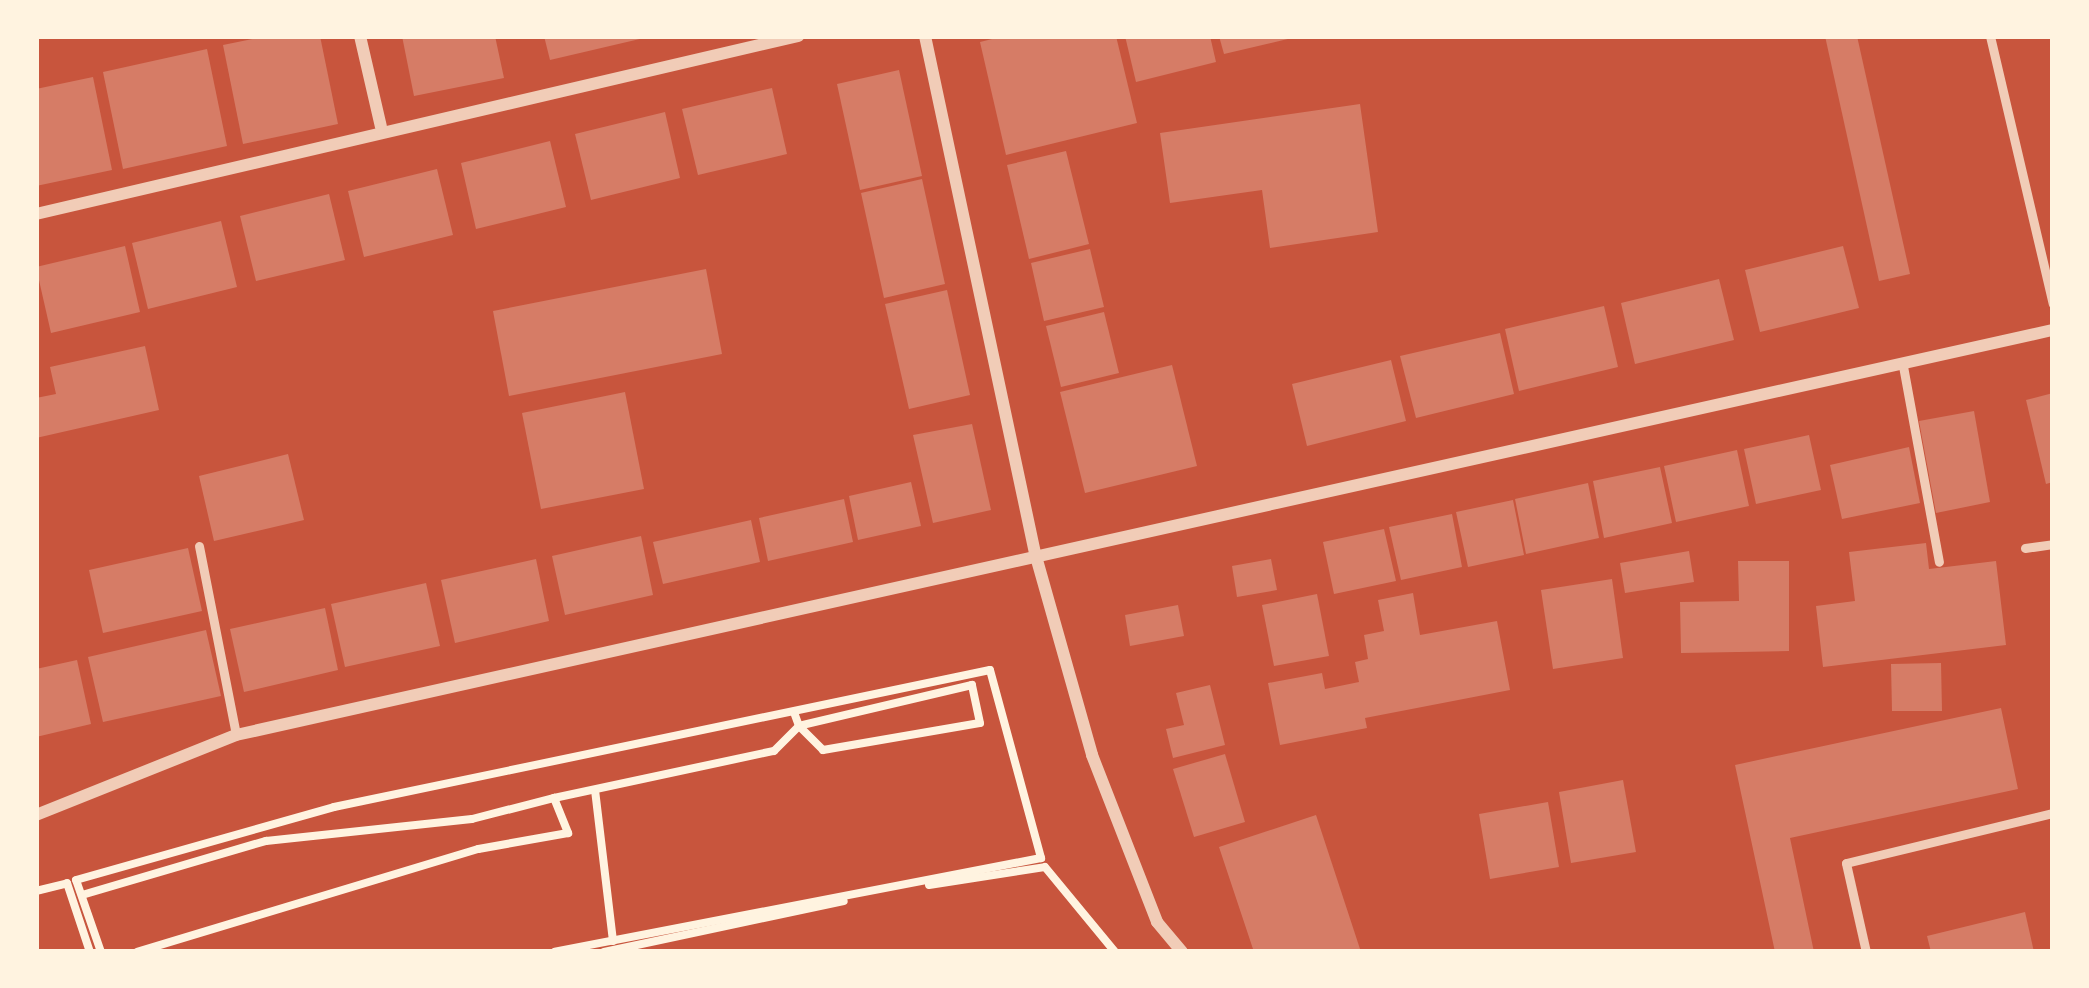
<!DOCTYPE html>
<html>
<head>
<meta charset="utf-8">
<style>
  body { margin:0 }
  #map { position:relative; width:2089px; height:988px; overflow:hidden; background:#c8553d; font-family:Ubuntu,sans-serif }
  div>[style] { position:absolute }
  .building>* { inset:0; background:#d67c66 }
  .path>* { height:8px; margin:-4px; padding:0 4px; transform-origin:4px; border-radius:4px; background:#fff3e0 }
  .service>* { height:9px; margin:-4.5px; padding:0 4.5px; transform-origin:4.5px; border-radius:4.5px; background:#f1ccb7 }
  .minor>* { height:12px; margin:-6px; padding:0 6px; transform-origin:6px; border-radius:6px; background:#f1ccb7 }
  span { translate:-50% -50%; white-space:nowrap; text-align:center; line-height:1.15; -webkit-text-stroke:9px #fff3e0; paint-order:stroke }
  .frame { position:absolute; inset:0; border:39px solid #fff3e0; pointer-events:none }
</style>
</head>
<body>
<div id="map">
  <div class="building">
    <div style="clip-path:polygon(267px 36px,320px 36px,338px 124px,243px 144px,223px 45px)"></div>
    <div style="clip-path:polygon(402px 36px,495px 36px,504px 78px,414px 96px)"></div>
    <div style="clip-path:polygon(544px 36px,644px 36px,644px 38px,550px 60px)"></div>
    <div style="clip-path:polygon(1004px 36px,1116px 36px,1137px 123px,1006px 155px,980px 42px)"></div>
    <div style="clip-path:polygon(1125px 36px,1210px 36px,1216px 62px,1136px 82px)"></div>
    <div style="clip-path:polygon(1219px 36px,1292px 36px,1292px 38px,1224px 54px)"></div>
    <div style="clip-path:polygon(1825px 36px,1857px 36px,1910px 274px,1879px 281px)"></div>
    <div style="clip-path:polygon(207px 49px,227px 146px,123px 169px,103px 72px)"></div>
    <div style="clip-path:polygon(899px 70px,922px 176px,860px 190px,837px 84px)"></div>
    <div style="clip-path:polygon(93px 77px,112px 170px,36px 186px,36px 89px)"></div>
    <div style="clip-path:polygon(772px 88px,787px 154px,698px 175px,682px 109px)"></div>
    <div style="clip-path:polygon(1360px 104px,1378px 232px,1270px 248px,1262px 190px,1170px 203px,1160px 133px)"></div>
    <div style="clip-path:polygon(665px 112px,680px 178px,591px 200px,575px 134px)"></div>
    <div style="clip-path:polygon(550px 141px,566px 207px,476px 229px,461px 163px)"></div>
    <div style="clip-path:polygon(1066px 151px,1089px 244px,1029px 259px,1007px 165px)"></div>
    <div style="clip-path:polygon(437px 169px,453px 235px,364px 257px,348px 191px)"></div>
    <div style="clip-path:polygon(922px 179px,945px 284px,884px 298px,861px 193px)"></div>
    <div style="clip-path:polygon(329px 194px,345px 260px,256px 281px,240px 216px)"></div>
    <div style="clip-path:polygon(221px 221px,237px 287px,148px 309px,132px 243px)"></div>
    <div style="clip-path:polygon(125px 246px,140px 312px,51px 333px,36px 267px)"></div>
    <div style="clip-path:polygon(1843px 246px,1859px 308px,1760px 332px,1745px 270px)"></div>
    <div style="clip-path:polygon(1090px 249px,1104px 307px,1044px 321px,1031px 263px)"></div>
    <div style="clip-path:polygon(706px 269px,722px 354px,509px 396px,493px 311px)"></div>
    <div style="clip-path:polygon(1719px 279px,1734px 340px,1635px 364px,1621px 303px)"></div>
    <div style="clip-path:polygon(947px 290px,970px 395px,909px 409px,885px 304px)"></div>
    <div style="clip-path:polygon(1604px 306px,1618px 367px,1519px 391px,1505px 329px)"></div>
    <div style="clip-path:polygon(1104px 312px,1119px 373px,1061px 387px,1046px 326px)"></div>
    <div style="clip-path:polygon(1500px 333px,1514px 394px,1416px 418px,1400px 356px)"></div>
    <div style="clip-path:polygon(145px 346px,159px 410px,36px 438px,36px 398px,56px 394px,50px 367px)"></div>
    <div style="clip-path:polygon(1391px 360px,1406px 421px,1307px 446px,1292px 384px)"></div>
    <div style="clip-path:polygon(1172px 365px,1197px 466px,1085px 493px,1060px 392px)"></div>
    <div style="clip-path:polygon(625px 392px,644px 489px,541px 509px,522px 413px)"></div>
    <div style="clip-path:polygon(2053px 393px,2053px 482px,2046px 484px,2026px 400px)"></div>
    <div style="clip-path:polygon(1974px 411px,1990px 502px,1936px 513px,1919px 421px)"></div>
    <div style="clip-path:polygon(972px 424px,991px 510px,933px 523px,913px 435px)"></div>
    <div style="clip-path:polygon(1809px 435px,1821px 490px,1756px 504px,1744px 449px)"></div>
    <div style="clip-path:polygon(1909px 447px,1920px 503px,1842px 519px,1830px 465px)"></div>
    <div style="clip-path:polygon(1737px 450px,1749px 506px,1676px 522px,1664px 466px)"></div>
    <div style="clip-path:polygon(288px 454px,304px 520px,214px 541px,199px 476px)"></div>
    <div style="clip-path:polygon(1660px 467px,1672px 523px,1604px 538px,1593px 481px)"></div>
    <div style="clip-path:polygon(911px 482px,921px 526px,858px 540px,849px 496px)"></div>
    <div style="clip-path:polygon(1588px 483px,1599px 538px,1526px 554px,1515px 499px)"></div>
    <div style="clip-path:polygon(844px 499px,853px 542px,768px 561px,759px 518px)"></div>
    <div style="clip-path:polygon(1513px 500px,1524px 555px,1468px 567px,1456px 512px)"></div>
    <div style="clip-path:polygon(1452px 514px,1462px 567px,1401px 580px,1389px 527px)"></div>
    <div style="clip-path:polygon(751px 520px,760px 562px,663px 584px,653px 542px)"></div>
    <div style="clip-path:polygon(1384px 529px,1396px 581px,1334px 594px,1323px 542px)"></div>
    <div style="clip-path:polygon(641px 536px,653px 595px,565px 615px,552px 556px)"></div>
    <div style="clip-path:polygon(1926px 543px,1929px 569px,1996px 561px,2006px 645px,1823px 667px,1816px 606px,1855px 601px,1849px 552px)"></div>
    <div style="clip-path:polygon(188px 548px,202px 611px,103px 633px,89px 570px)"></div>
    <div style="clip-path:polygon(1689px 551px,1694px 582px,1625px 593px,1620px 563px)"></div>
    <div style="clip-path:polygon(536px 559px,549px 621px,455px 643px,441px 580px)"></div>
    <div style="clip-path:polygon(1271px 559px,1277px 590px,1237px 597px,1232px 566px)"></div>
    <div style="clip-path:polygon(1738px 561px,1789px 561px,1789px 651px,1681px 653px,1680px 602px,1739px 601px)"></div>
    <div style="clip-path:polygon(1612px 579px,1623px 658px,1553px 669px,1541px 590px)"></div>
    <div style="clip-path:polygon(426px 583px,440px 646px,345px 667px,331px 604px)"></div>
    <div style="clip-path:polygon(1413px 593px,1420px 635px,1497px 621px,1510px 690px,1365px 718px,1367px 728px,1280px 745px,1268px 683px,1322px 673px,1325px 689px,1359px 682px,1355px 662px,1368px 659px,1364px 635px,1384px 631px,1378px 600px)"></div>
    <div style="clip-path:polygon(1317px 594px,1329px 656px,1274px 666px,1262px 605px)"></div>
    <div style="clip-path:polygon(1178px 605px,1184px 636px,1130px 646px,1125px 615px)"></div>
    <div style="clip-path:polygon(325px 608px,338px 670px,244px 692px,230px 629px)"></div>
    <div style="clip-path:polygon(206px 630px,221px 696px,103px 722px,88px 657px)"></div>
    <div style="clip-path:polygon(77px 660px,91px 724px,36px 737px,36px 669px)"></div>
    <div style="clip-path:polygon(1941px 663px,1942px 711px,1892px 711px,1891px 664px)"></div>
    <div style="clip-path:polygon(1210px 685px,1225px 745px,1173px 758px,1166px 729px,1184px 725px,1176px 693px)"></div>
    <div style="clip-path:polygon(2001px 708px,2018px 789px,1790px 838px,1814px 952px,1775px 952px,1735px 765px)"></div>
    <div style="clip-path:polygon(1225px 754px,1245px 822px,1194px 837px,1173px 769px)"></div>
    <div style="clip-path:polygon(1623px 780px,1636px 852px,1571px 863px,1559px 792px)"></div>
    <div style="clip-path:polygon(1548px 802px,1559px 867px,1490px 879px,1479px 814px)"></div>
    <div style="clip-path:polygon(1316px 815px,1361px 952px,1254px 952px,1219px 847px)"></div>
    <div style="clip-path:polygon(2025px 912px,2034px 952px,1931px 952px,1927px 936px)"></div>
  </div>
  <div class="path">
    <div style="left:595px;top:790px;width:152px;rotate:83.2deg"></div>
    <div style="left:554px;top:798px;width:225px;rotate:-12.1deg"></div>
    <div style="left:774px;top:751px;width:35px;rotate:-45deg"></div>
    <div style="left:799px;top:726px;width:34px;rotate:45deg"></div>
    <div style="left:823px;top:750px;width:159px;rotate:-9.8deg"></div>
    <div style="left:980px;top:723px;width:39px;rotate:-102deg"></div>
    <div style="left:972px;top:685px;width:178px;rotate:166.7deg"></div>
    <div style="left:799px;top:726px;width:15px;rotate:-110deg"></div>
    <div style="left:929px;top:885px;width:117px;rotate:-8.8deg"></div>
    <div style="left:1045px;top:867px;width:110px;rotate:50.5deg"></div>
    <div style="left:36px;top:891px;width:32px;rotate:-14deg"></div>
    <div style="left:67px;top:883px;width:73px;rotate:71.6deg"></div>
    <div style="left:82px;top:895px;width:192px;rotate:-16.4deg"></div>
    <div style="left:266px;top:841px;width:207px;rotate:-6.1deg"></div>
    <div style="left:472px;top:819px;width:85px;rotate:-14.4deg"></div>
    <div style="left:554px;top:798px;width:38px;rotate:68deg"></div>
    <div style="left:568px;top:833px;width:91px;rotate:169.9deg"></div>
    <div style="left:478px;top:849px;width:356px;rotate:163.2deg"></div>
    <div style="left:101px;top:952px;width:76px;rotate:-109.1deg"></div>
    <div style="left:76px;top:880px;width:268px;rotate:-15.8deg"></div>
    <div style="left:334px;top:807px;width:670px;rotate:-11.8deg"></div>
    <div style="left:990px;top:670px;width:195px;rotate:74.8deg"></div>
    <div style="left:1041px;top:858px;width:495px;rotate:169.1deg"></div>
    <div style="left:604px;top:952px;width:245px;rotate:-12deg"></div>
  </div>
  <div class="service">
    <div style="left:1990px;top:36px;width:275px;rotate:76.8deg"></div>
    <div style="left:1903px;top:366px;width:199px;rotate:79.6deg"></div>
    <div style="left:199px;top:546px;width:193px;rotate:78.9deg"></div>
    <div style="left:2025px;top:548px;width:28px;rotate:-8deg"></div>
    <div style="left:1866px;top:952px;width:91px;rotate:-102.7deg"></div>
    <div style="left:1846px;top:863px;width:213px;rotate:-13.6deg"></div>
  </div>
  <div class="minor">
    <div style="left:360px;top:36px;width:93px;rotate:77deg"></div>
    <div style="left:925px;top:36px;width:529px;rotate:77.99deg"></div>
    <div style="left:1035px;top:553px;width:210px;rotate:74.2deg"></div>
    <div style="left:1092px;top:755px;width:179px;rotate:68.7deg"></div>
    <div style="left:1157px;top:922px;width:39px;rotate:50deg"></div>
    <div style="left:36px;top:214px;width:783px;rotate:-13.15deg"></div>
    <div style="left:36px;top:815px;width:215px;rotate:-21.8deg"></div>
    <div style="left:236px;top:735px;width:1862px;rotate:-12.57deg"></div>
  </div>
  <div class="frame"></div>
</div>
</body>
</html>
